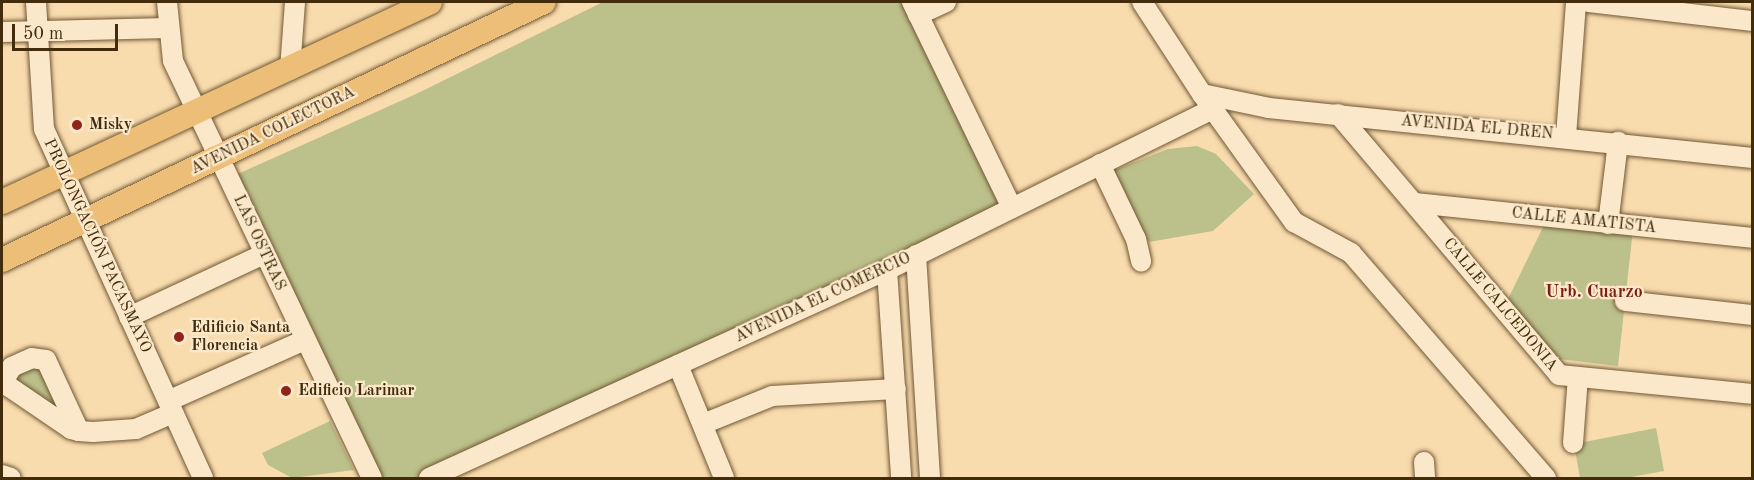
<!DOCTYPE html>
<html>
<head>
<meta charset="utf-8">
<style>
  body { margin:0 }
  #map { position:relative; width:1754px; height:480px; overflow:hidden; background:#f9dcae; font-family:"Old Standard TT",serif }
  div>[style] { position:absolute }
  .green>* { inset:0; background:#bcc08b }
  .roads { filter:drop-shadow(0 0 2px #705834) drop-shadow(0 0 2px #705834) }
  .minor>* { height:20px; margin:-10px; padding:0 10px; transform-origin:10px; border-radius:10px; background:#fbe8ca }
  .major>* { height:24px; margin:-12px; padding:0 12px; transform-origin:12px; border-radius:12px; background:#ecbe77 }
  .dots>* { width:16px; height:16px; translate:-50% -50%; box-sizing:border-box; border:3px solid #fbe8ca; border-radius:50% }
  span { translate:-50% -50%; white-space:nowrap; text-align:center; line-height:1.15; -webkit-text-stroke:4.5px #fbe8ca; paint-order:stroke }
  .poi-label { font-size:16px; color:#422c0b; font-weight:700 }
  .left { translate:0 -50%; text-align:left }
  .street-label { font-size:16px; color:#422c0b }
  .neighbourhood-label { font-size:18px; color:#7a1f14; font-weight:700 }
  .frame { position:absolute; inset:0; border:3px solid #422c0b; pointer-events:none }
  .scale { position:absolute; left:12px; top:24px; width:106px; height:27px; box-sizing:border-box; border:3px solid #422c0b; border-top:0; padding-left:8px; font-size:18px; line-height:21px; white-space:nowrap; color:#422c0b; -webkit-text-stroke:4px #fbe8ca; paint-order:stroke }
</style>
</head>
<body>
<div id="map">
  <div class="green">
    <div style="clip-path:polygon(603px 2px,906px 2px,1003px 205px,417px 478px,378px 478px,231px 177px,416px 94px)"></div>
    <div style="clip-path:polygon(1197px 146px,1216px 154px,1254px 194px,1213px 231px,1149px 242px,1112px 171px,1168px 149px)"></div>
    <div style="clip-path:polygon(1547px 219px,1633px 229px,1618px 366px,1559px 359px,1508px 299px)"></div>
    <div style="clip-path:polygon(44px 362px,69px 415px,14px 385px,18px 369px)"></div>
    <div style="clip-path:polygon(330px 421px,354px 470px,292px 478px,268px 465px,262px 453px)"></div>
    <div style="clip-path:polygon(1656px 428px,1664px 471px,1626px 478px,1580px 478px,1574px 444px)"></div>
  </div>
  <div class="roads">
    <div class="minor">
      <div style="left:36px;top:2px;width:127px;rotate:86.4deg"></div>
      <div style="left:44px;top:129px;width:384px;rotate:65.5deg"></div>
      <div style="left:167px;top:2px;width:59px;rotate:84.2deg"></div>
      <div style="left:173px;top:61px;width:462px;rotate:64.5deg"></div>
      <div style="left:912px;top:2px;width:229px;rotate:64.1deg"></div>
      <div style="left:1142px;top:2px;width:110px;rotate:56.9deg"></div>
      <div style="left:1202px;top:94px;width:158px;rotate:54.3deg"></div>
      <div style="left:1294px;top:222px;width:65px;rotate:28.5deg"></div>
      <div style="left:1351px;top:253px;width:298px;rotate:49.1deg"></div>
      <div style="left:1588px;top:2px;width:165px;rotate:6.6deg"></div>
      <div style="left:918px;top:15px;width:31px;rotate:-25deg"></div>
      <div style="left:2px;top:32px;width:166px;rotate:-1.4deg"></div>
      <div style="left:290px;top:70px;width:68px;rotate:-85.8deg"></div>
      <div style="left:1202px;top:94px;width:68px;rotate:11.8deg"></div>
      <div style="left:1269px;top:108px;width:486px;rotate:5.9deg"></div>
      <div style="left:1338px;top:114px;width:342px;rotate:49.7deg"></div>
      <div style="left:1559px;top:375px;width:194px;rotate:5.6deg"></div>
      <div style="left:1566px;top:136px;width:134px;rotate:-85.7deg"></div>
      <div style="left:1100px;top:164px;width:83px;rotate:64.4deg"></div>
      <div style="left:1136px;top:239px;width:23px;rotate:77deg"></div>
      <div style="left:1415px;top:203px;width:339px;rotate:5.9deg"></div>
      <div style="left:1608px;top:224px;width:83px;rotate:-83deg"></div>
      <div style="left:916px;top:255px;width:223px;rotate:86.4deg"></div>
      <div style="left:887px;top:270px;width:208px;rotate:86.1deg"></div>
      <div style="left:1625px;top:301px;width:128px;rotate:6.3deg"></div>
      <div style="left:129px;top:317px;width:149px;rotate:-25deg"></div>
      <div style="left:678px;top:365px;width:122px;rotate:67.8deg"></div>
      <div style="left:168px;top:401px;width:150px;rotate:-24deg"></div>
      <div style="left:703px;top:424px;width:74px;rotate:-22.1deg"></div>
      <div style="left:772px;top:396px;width:124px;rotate:-3.2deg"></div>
      <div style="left:79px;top:431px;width:78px;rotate:-114.9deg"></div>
      <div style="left:46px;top:360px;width:14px;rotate:-172deg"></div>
      <div style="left:32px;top:358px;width:22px;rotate:156deg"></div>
      <div style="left:12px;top:367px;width:13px;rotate:122deg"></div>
      <div style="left:5px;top:378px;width:9px;rotate:69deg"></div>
      <div style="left:8px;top:386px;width:76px;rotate:34.3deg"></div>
      <div style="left:71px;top:429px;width:8px;rotate:14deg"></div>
      <div style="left:79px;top:431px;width:14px;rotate:4deg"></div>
      <div style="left:93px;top:432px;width:43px;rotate:-4deg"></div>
      <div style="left:136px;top:429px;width:40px;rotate:-23.4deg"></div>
      <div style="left:1573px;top:443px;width:66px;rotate:-85.7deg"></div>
      <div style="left:1424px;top:462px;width:16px;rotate:86deg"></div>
      <div style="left:2px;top:475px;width:9px;rotate:18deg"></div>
      <div style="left:429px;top:478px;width:503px;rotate:-24.43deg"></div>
      <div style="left:887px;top:270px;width:364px;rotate:-26.3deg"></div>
    </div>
    <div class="major">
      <div style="left:2px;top:202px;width:472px;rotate:-25deg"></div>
      <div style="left:2px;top:260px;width:600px;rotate:-25.46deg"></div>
    </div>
  </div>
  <div class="dots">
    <div style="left:77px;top:125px;background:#8f2418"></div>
    <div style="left:179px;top:337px;background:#8f2418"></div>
    <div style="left:286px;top:391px;background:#8f2418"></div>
  </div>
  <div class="poi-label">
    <span class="left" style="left:89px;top:125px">Misky</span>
    <span class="left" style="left:191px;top:337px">Edificio Santa<br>Florencia</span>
    <span class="left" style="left:298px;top:391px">Edificio Larimar</span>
  </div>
  <div class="street-label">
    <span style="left:1477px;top:128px;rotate:5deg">AVENIDA EL DREN</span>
    <span style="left:273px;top:131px;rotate:-26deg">AVENIDA COLECTORA</span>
    <span style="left:1584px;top:221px;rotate:6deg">CALLE AMATISTA</span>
    <span style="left:259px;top:243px;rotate:65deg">LAS OSTRAS</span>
    <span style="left:97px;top:246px;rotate:65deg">PROLONGACIÓN PACASMAYO</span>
    <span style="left:823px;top:298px;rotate:-25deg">AVENIDA EL COMERCIO</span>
    <span style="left:1500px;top:305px;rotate:50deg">CALLE CALCEDONIA</span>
  </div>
  <div class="neighbourhood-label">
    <span style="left:1594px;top:292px">Urb. Cuarzo</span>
  </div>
  <div class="frame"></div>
  <div class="scale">50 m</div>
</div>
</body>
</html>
